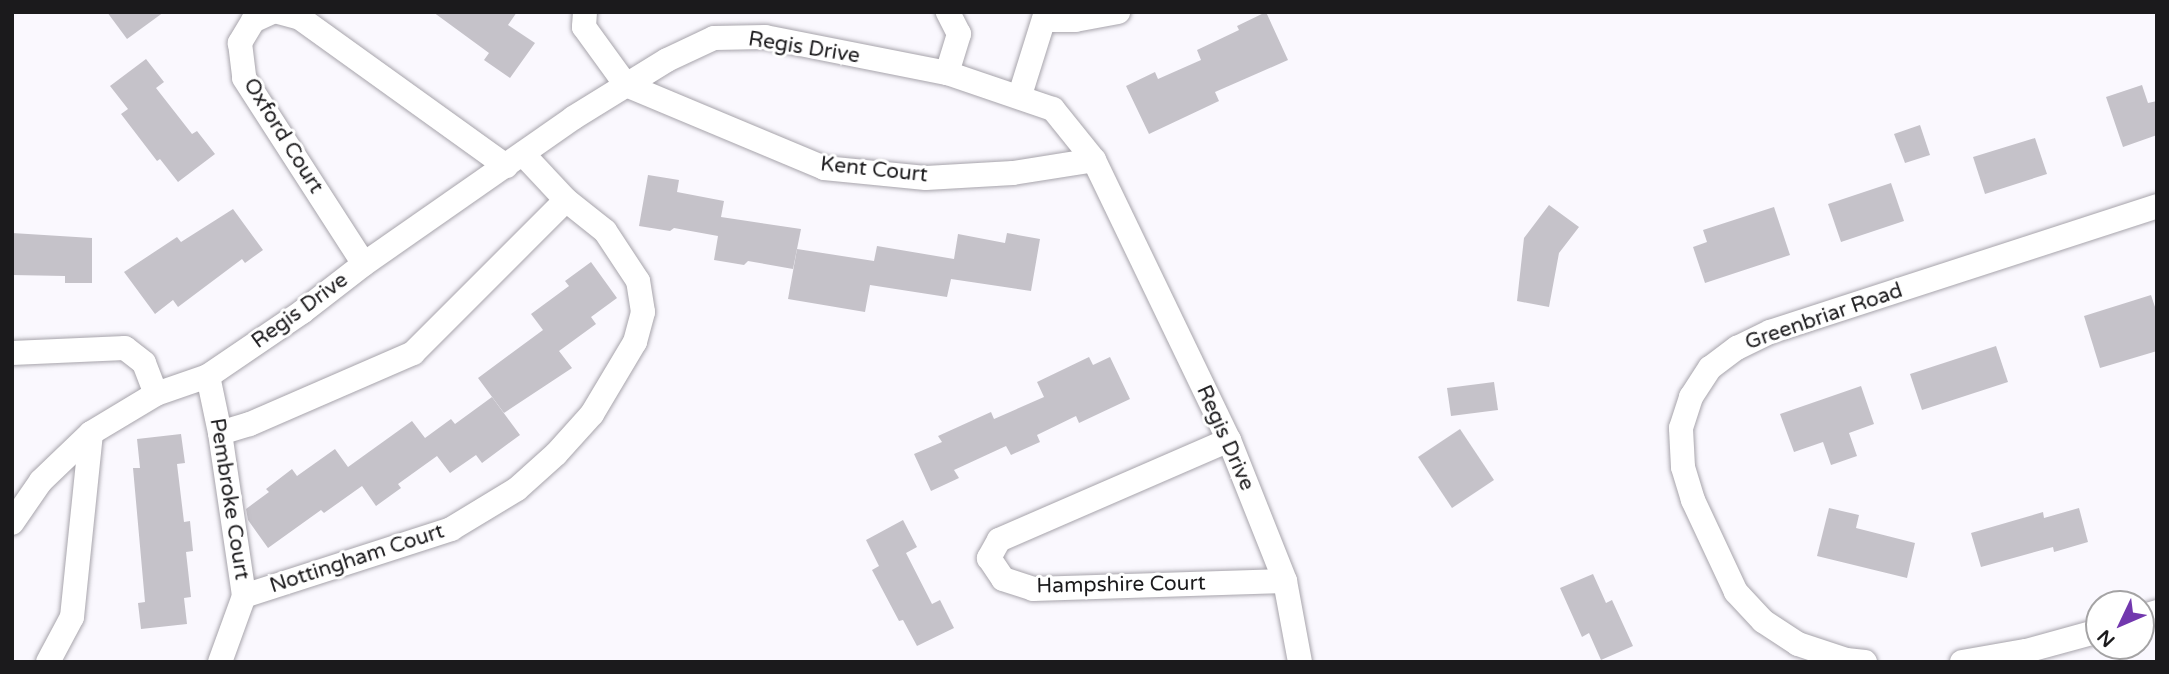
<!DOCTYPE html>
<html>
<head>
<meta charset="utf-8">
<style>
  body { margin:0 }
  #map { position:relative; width:2169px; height:674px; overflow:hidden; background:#faf8fe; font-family:"Varela Round",sans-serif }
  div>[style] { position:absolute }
  .building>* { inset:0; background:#c5c2c9 }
  .roads { filter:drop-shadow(0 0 2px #a7a4ab) drop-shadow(0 0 2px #a7a4ab) }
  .street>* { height:24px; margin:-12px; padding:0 12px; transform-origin:12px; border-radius:12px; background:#fff }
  span { translate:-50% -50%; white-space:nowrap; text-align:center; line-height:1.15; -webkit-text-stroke:6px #fff; paint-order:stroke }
  .street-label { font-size:21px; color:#1b1a1c }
  .frame { position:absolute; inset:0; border:14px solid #1b1a1c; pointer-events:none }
  .north { position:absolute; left:2085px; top:590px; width:70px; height:70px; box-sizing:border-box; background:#fff; border:2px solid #a4a3a4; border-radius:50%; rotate:226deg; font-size:19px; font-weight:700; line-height:28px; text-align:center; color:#1b1a1c }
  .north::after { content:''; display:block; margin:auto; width:24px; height:32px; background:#7238ae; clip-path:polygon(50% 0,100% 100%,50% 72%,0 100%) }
</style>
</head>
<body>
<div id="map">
  <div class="building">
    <div style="clip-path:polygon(107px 12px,164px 12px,127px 39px)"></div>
    <div style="clip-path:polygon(433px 12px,517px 12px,508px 25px,535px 43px,510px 78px,484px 60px,489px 53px)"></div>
    <div style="clip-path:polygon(1266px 12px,1288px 60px,1215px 92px,1219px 101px,1149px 134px,1126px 86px,1155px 72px,1158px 79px,1201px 60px,1197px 50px,1239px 30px,1237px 26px)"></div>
    <div style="clip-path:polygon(146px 59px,164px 82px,156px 88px,192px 134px,197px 131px,215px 154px,178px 182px,160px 159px,157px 161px,121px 114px,128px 109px,110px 86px)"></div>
    <div style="clip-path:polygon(2142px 85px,2148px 103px,2157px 101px,2157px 135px,2123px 147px,2106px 97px)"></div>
    <div style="clip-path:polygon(1920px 125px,1930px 155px,1905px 163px,1894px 134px)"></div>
    <div style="clip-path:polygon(2035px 138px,2047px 174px,1985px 194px,1973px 157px)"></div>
    <div style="clip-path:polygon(648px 175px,679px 180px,677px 192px,724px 201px,721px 217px,801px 229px,793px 269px,748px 261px,744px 265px,714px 260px,718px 236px,674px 228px,670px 231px,639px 226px)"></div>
    <div style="clip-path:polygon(1891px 183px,1904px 221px,1841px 242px,1828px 204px)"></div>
    <div style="clip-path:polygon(1549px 205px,1579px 227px,1559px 253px,1549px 307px,1517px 301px,1524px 238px)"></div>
    <div style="clip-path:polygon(1774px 207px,1790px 255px,1705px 283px,1693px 247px,1707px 242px,1703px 230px)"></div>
    <div style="clip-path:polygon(233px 209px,263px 250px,245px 263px,242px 259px,178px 307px,173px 300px,155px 314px,124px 272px,177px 237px,181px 242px)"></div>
    <div style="clip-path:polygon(12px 233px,92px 238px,92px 283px,65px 283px,65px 276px,12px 275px)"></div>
    <div style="clip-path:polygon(1007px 233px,1040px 239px,1031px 291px,951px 279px,947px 297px,870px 285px,865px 312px,788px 299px,797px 249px,874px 261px,877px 246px,954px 259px,958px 234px,1005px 243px)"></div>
    <div style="clip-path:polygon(591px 262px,617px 298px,591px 317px,596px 324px,559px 351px,572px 368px,504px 413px,478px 378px,543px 330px,531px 314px,569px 286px,565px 281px)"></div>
    <div style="clip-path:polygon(2151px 295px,2157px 313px,2157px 351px,2100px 368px,2084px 316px)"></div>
    <div style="clip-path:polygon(1996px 346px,2008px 382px,1922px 410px,1910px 374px)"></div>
    <div style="clip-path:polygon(1089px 357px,1093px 365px,1110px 357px,1130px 399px,1079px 423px,1076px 416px,1037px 435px,1040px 442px,1011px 455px,1006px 446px,954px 470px,959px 478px,931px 491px,914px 454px,942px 442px,938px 436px,991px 412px,994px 419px,1044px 397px,1037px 382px)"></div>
    <div style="clip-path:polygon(1494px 382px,1498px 410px,1451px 416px,1447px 388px)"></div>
    <div style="clip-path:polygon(1861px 386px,1874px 424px,1849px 433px,1857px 456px,1831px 465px,1823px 442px,1794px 452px,1780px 414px)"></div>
    <div style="clip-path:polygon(492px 397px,520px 435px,482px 463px,476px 455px,450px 473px,437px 456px,398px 484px,401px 488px,376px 506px,362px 486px,324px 513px,321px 510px,268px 548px,248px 520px,246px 509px,269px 492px,266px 489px,292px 469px,297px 476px,335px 449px,348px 467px,412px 421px,425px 438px,451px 419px,455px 424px)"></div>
    <div style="clip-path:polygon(1460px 429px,1494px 480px,1452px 508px,1418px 457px)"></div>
    <div style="clip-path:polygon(181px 434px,185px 463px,177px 464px,184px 522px,190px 521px,193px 551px,186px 552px,191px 597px,184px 598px,187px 624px,141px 629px,138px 603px,145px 602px,133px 468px,140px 468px,137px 439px)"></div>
    <div style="clip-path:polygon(1829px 508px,1859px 515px,1856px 528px,1915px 543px,1907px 578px,1817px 556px)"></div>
    <div style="clip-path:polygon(2079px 508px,2088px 542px,2054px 552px,2053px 547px,1981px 567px,1971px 533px,2043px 512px,2044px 518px)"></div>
    <div style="clip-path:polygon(903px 520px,917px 547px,906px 553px,932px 604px,940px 600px,954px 628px,917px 646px,903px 620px,899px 621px,872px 570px,879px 566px,866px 540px)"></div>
    <div style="clip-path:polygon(1593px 574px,1606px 603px,1612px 600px,1633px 646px,1601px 660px,1589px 633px,1582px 637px,1560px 588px)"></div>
  </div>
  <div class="roads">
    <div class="street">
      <div style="left:272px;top:12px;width:21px;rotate:155deg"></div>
      <div style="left:253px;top:21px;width:26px;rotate:121deg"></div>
      <div style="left:240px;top:43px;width:35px;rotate:83deg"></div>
      <div style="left:244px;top:78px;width:221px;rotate:57.2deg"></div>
      <div style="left:278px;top:12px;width:23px;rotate:15deg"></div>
      <div style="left:300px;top:18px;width:254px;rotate:35.7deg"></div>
      <div style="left:585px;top:12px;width:15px;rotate:94deg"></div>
      <div style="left:584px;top:27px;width:72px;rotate:54.1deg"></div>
      <div style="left:626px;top:85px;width:215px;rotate:22.7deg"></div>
      <div style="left:824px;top:168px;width:102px;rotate:5.6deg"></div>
      <div style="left:926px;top:178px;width:87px;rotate:-3.3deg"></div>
      <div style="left:1013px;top:173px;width:82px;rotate:-9.1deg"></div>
      <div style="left:1045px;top:20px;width:30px"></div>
      <div style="left:1075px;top:20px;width:44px;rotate:-10.5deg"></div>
      <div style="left:947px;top:73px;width:41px;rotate:-72.9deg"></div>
      <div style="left:959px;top:34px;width:25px;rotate:-117deg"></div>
      <div style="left:1020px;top:95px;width:87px;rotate:-72.6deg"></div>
      <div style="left:12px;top:353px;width:113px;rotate:-2.5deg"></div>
      <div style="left:125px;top:348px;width:24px;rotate:38deg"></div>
      <div style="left:144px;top:363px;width:33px;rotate:69deg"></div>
      <div style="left:208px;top:376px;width:58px;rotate:78.1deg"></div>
      <div style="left:220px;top:433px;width:165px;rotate:81.6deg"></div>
      <div style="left:244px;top:596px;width:70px;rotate:110deg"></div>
      <div style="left:220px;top:433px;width:31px;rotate:-17deg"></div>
      <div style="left:250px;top:424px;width:178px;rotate:-23.5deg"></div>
      <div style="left:413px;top:353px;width:216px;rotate:-45deg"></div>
      <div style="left:1229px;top:440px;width:251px;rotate:156.5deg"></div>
      <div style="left:999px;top:540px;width:21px;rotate:119deg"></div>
      <div style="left:989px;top:558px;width:25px;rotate:56deg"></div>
      <div style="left:1003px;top:579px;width:32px;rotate:18deg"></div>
      <div style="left:1033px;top:589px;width:252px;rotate:-1.8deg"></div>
      <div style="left:12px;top:523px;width:51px;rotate:-55.4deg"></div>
      <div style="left:41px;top:481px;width:69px;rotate:-43.8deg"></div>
      <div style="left:91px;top:433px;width:76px;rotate:-31deg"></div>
      <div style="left:156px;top:394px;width:55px;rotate:-19.1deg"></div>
      <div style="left:208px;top:376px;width:114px;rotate:-34.2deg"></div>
      <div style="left:302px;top:312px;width:78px;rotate:-37.7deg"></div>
      <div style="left:364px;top:264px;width:255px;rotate:-34.9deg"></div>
      <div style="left:573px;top:118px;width:110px;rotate:-31.7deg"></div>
      <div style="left:667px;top:60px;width:52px;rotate:-25.1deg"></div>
      <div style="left:714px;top:38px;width:51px;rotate:-1.1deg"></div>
      <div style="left:765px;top:37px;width:186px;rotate:11.2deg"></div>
      <div style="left:947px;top:73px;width:112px;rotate:18.8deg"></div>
      <div style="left:1053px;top:109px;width:65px;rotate:51.2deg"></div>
      <div style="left:1094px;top:160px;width:311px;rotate:64.3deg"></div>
      <div style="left:1229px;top:440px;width:152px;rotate:68.3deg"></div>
      <div style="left:1285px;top:581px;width:82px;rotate:79.5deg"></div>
      <div style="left:244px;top:596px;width:218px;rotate:-17.9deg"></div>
      <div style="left:451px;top:529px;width:77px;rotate:-31.2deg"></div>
      <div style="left:517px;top:489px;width:52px;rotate:-41.9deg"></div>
      <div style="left:556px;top:454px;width:54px;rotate:-48deg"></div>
      <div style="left:592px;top:414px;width:84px;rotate:-59.2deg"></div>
      <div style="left:635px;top:342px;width:31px;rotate:-75deg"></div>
      <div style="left:643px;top:312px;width:31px;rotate:-99deg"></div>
      <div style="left:638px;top:281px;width:60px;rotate:-123.4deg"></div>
      <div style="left:605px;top:231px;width:50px;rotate:-141.5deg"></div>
      <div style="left:566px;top:200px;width:63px;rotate:-133.1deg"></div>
      <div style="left:2141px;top:617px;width:17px;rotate:-17deg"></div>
      <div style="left:48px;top:662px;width:51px;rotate:-61.9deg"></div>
      <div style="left:72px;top:617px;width:185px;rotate:-84.1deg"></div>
      <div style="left:1865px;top:662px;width:19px;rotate:-174deg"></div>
      <div style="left:1846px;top:660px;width:51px;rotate:-161.6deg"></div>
      <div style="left:1798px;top:644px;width:42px;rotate:-146.7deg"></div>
      <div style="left:1763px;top:621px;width:40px;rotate:-133deg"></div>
      <div style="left:1736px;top:592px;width:102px;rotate:-115.1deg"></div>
      <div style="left:1693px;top:500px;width:34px;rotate:-107deg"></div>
      <div style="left:1683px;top:467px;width:39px;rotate:-93deg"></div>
      <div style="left:1681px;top:428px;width:33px;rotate:-72deg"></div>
      <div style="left:1691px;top:397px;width:35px;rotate:-57deg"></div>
      <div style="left:1710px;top:368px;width:34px;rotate:-37deg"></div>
      <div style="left:1737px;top:348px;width:37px;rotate:-26deg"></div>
      <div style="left:1770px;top:332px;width:407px;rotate:-18deg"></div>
      <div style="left:1962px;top:662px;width:65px;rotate:-9.8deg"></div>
      <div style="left:2026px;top:651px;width:76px;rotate:-15.3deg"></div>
    </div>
  </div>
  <div class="street-label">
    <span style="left:804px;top:48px;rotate:9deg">Regis Drive</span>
    <span style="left:283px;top:136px;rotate:58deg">Oxford Court</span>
    <span style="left:874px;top:170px;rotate:6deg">Kent Court</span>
    <span style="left:300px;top:311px;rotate:-36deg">Regis Drive</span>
    <span style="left:1824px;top:317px;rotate:-19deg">Greenbriar Road</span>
    <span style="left:1225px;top:438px;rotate:66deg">Regis Drive</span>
    <span style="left:229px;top:499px;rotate:81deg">Pembroke Court</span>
    <span style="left:357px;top:559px;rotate:-18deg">Nottingham Court</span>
    <span style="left:1121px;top:585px;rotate:-1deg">Hampshire Court</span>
  </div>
  <div class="frame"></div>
  <div class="north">N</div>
</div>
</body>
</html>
